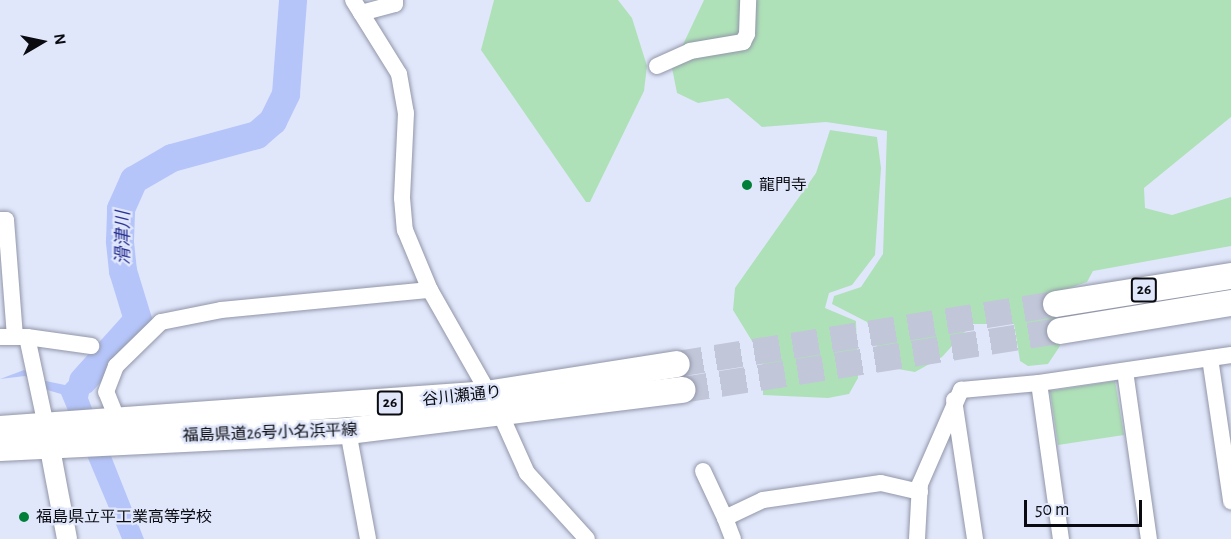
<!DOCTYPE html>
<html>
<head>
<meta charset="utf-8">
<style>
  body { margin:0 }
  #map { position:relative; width:1231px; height:539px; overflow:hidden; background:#e1e7fb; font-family:"Alegreya Sans","Noto Sans JP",sans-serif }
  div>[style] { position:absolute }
  .green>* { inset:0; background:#afe1b8 }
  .water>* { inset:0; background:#b5c5fa }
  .river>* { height:28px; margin:-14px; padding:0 14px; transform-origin:14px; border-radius:14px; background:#b5c5fa }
  .primary-tunnel>* { height:26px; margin-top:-13px; transform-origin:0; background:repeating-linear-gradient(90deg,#c1c6d8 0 26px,transparent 0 39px) }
  .roads { filter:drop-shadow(0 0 2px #9196a8) drop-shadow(0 0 2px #9196a8) }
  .minor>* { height:16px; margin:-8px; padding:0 8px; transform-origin:8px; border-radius:8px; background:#fff }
  .tertiary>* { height:20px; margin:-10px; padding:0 10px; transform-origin:10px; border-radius:10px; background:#fff }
  .primary>* { height:26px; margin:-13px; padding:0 13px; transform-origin:13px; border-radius:13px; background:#fff }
  .dots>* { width:16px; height:16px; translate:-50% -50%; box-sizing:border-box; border:3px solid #e1e7fb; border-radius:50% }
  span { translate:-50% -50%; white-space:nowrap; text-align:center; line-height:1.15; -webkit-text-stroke:4.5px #e1e7fb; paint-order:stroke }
  .shield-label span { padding:2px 4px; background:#e1e7fb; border:2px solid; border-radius:4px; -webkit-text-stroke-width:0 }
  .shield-label { font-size:15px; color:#0a0b11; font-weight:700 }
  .poi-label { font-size:16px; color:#0a0b11 }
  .left { translate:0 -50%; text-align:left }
  .street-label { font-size:16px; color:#0a0b11 }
  .water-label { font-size:18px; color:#283193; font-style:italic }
  .north { position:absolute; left:12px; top:12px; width:60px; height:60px; -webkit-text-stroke:4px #e1e7fb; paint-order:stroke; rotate:81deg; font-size:16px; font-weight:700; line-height:24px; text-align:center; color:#0a0b11 }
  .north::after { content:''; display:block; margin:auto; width:21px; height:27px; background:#0a0b11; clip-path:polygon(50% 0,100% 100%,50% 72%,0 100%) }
  .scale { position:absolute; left:1024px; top:500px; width:118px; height:27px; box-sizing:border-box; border:3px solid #0a0b11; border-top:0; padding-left:8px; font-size:18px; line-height:21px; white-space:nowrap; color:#0a0b11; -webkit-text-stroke:4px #e1e7fb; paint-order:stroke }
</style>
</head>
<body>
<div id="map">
  <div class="green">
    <div style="clip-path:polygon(494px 0,618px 0,632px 18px,647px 66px,644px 91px,590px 202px,586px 202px,481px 50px)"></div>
    <div style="clip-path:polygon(704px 0,1231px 0,1231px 117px,1144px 188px,1145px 208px,1172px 215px,1231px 197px,1231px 246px,1093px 271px,1087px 282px,1052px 294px,1060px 346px,1048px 364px,1028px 366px,1020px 361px,1014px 324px,972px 324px,942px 357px,915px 372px,892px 368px,875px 343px,867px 322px,832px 304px,834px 296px,861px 287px,883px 254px,887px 131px,826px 122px,762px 127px,728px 98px,698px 103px,677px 93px,672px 68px)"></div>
    <div style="clip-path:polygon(830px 130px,877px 137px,881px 168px,875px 255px,852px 285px,829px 293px,825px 308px,856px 321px,858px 378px,849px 394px,828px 398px,763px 395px,763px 359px,733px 310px,735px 288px,816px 173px)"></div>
    <div style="clip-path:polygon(1115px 381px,1124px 435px,1058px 445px,1050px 391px)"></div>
  </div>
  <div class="water">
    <div style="clip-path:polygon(101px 348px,115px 358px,90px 389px,88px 398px,144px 539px,122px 539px,61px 394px,44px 389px,25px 376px,0 379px,24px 370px,41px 380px,65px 385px)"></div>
  </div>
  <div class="river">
    <div style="left:83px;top:381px;width:82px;rotate:-48deg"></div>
    <div style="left:138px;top:320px;width:51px;rotate:-107deg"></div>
    <div style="left:123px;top:271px;width:30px;rotate:-96deg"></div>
    <div style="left:120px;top:241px;width:32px;rotate:-88deg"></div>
    <div style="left:121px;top:209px;width:32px;rotate:-66deg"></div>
    <div style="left:134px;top:180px;width:44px;rotate:-30.1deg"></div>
    <div style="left:172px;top:158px;width:88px;rotate:-15.1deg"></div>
    <div style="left:257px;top:135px;width:21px;rotate:-41deg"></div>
    <div style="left:273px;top:121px;width:30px;rotate:-64deg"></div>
    <div style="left:286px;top:94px;width:94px;rotate:-85.7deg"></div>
  </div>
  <div class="primary-tunnel">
    <div style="left:677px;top:364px;width:384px;rotate:-9deg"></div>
    <div style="left:682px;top:390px;width:383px;rotate:-8.9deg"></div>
  </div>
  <div class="roads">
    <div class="minor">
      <div style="left:353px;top:0;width:87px;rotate:58.1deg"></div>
      <div style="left:399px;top:74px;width:40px;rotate:80deg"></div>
      <div style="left:406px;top:113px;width:85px;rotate:92.7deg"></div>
      <div style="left:402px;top:198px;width:32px;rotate:85deg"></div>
      <div style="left:405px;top:230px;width:65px;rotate:67.4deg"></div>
      <div style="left:430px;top:290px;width:142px;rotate:60.4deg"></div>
      <div style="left:500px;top:413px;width:66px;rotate:65.8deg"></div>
      <div style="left:527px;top:473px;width:89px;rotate:47.7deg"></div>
      <div style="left:361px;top:13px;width:35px;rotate:-15deg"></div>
      <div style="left:395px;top:4px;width:4px;rotate:-90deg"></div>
      <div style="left:657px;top:66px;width:36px;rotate:-24deg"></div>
      <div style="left:690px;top:51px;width:54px;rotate:-9.6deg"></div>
      <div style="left:743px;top:42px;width:9px;rotate:-63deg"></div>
      <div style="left:747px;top:34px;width:34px;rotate:-88deg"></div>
      <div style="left:0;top:220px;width:6px"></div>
      <div style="left:6px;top:220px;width:117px;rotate:85.6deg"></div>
      <div style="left:0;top:337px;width:27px"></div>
      <div style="left:27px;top:337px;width:91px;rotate:77.9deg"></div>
      <div style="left:27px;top:337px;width:65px;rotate:8deg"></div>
      <div style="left:1210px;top:358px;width:145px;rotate:81.6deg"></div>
      <div style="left:1125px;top:371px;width:170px;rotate:81.9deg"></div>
      <div style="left:1039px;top:383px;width:158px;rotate:82deg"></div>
      <div style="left:954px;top:400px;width:141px;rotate:81.4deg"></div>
      <div style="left:118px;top:421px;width:31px;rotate:-112deg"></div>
      <div style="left:106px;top:392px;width:28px;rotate:-69deg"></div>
      <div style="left:116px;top:366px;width:63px;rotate:-44.4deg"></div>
      <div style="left:161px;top:322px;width:61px;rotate:-11.3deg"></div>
      <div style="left:221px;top:310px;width:210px;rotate:-5.5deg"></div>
      <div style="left:348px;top:431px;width:110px;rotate:79.5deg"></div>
      <div style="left:703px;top:471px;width:52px;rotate:64.9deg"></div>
      <div style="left:733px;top:539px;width:22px;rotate:-111deg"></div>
      <div style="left:725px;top:518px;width:42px;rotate:-25.3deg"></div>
      <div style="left:763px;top:500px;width:119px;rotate:-8.2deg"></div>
      <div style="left:881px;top:483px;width:40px;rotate:13deg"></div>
      <div style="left:917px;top:539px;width:55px;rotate:-86.9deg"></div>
      <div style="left:920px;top:484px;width:103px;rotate:-66.4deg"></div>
      <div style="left:961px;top:390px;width:78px;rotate:-5.1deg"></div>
      <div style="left:1039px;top:383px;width:194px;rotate:-8.3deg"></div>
    </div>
    <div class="tertiary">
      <div style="left:47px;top:433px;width:108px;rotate:79.3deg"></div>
    </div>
    <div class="primary">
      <div style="left:1056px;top:304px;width:177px;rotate:-9.1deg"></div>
      <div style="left:1060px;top:331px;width:173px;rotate:-9.3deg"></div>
      <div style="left:0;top:429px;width:487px;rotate:-4.1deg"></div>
      <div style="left:486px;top:394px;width:193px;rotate:-8.9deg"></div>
      <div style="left:0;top:448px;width:348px;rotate:-2.8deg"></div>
      <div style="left:348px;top:431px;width:337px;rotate:-7deg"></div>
    </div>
  </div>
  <div class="dots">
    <div style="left:747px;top:185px;background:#017f38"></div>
    <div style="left:24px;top:517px;background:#017f38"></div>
  </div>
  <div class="shield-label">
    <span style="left:1144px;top:290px">26</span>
    <span style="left:390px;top:403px">26</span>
  </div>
  <div class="poi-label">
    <span class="left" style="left:759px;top:185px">龍門寺</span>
    <span class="left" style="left:36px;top:517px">福島県立平工業高等学校</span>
  </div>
  <div class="street-label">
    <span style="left:462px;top:396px;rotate:-6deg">谷川瀬通り</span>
    <span style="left:270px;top:433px;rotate:-2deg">福島県道26号小名浜平線</span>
  </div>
  <div class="water-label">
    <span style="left:124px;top:238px;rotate:-90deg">滑津川</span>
  </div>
  <div class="north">N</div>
  <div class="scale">50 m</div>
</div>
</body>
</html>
